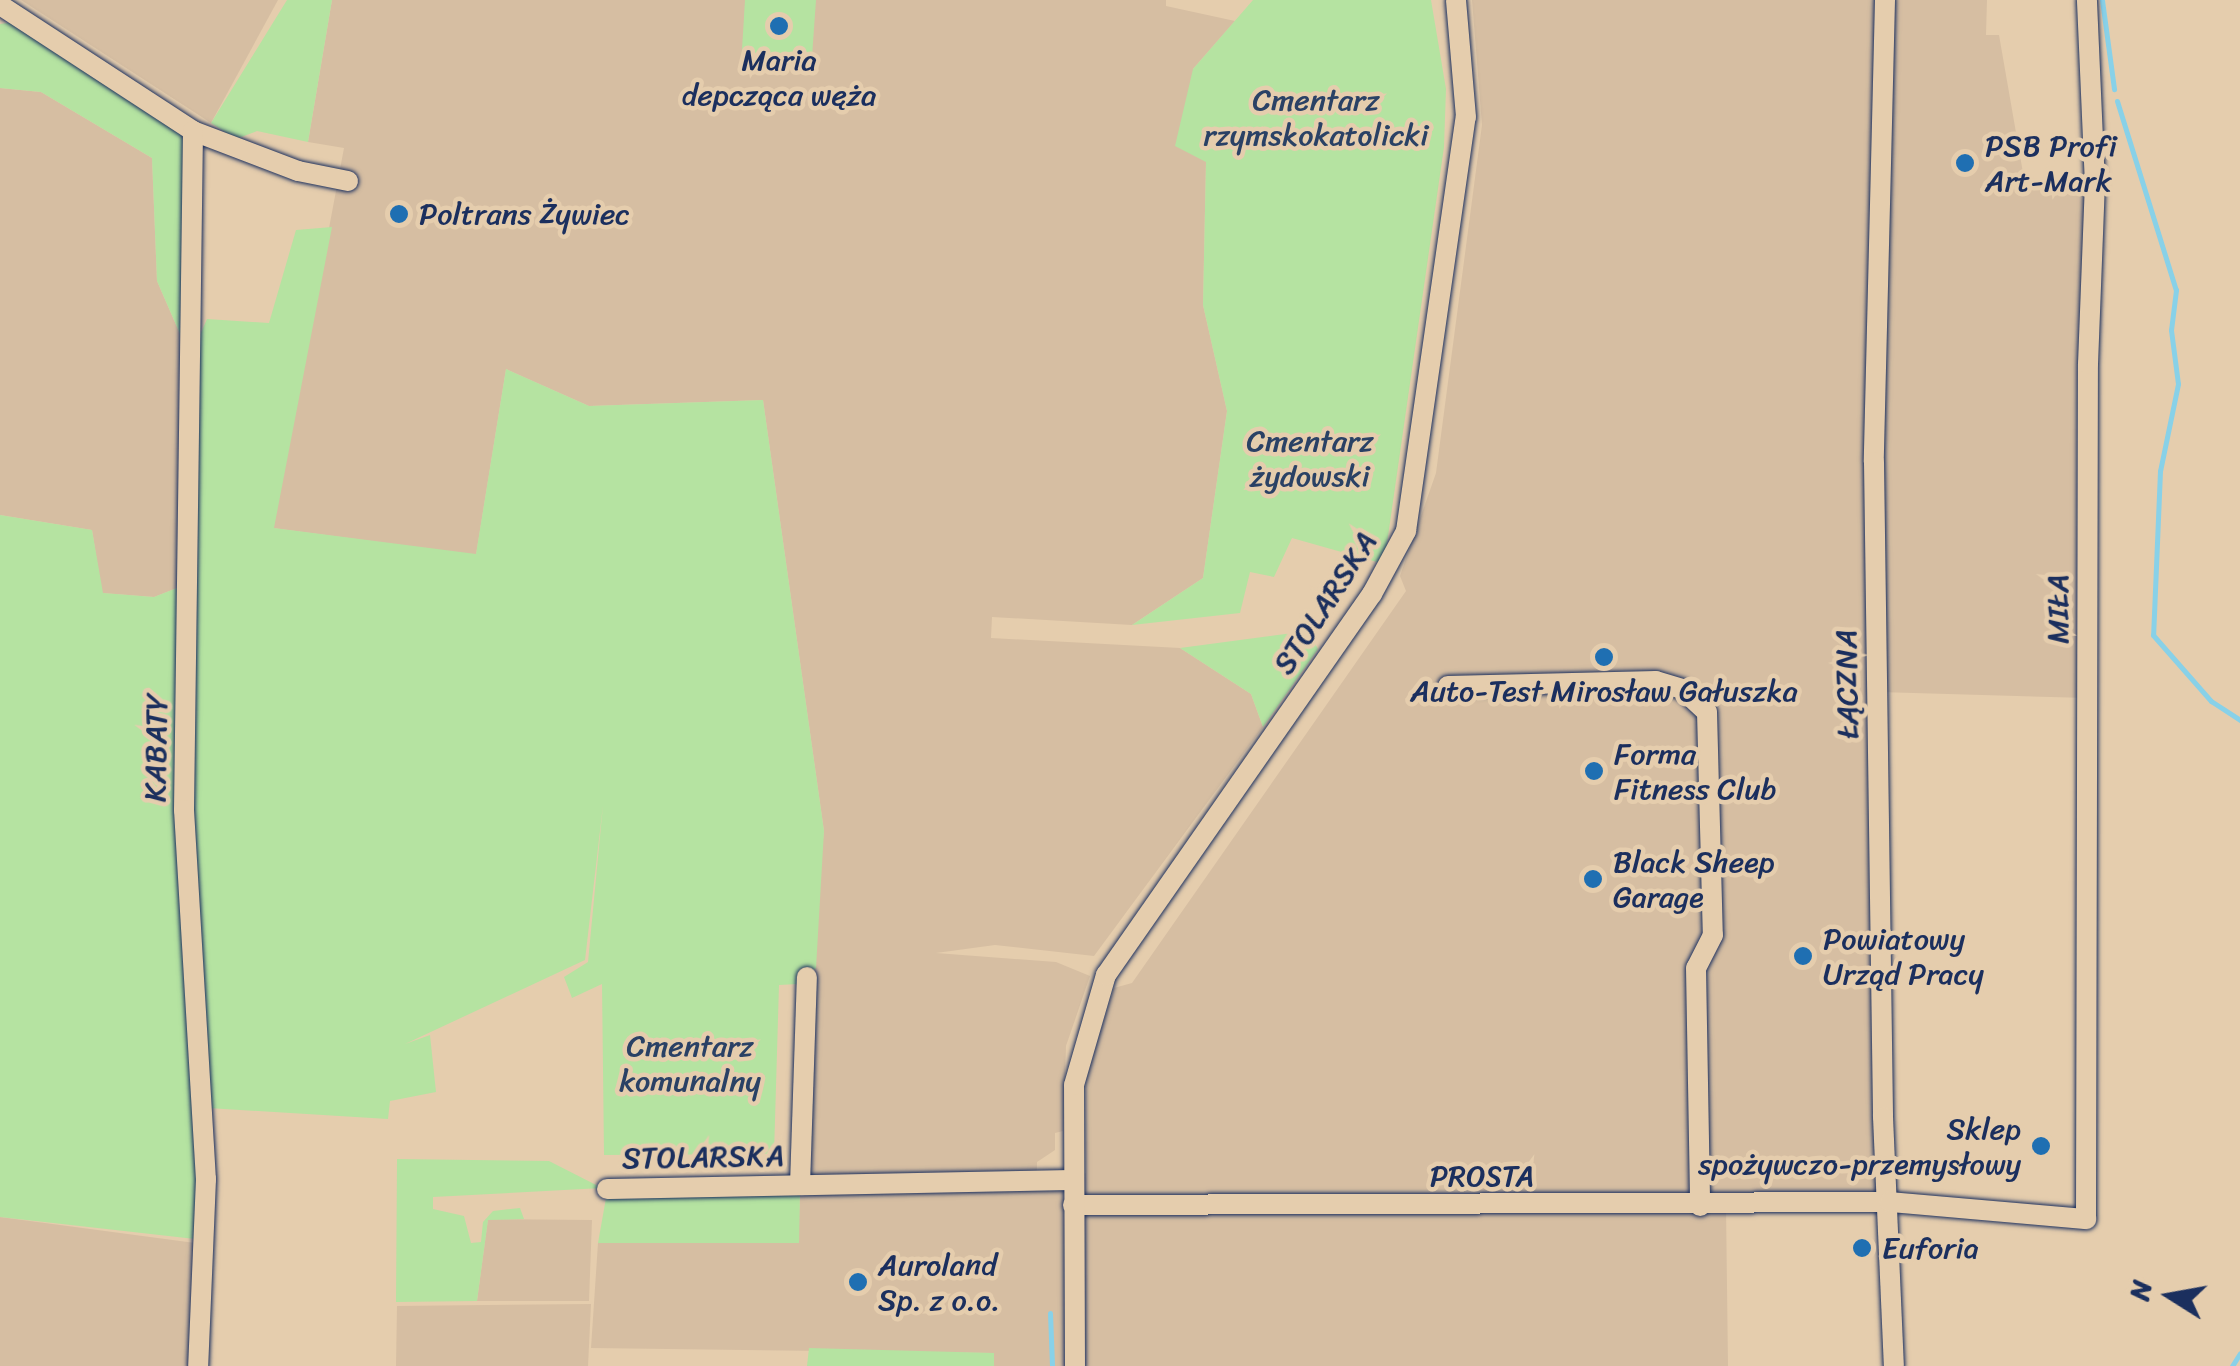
<!DOCTYPE html>
<html>
<head>
<meta charset="utf-8">
<style>
  body { margin:0 }
  #map { position:relative; width:2240px; height:1366px; overflow:hidden; background:#e5cdad; font-family:Sriracha,sans-serif }
  div>[style] { position:absolute }
  .built>* { inset:0; background:#d6bea2 }
  .green>* { inset:0; background:#b5e3a1 }
  .stream>* { height:5px; margin:-2.5px; padding:0 2.5px; transform-origin:2.5px; border-radius:2.5px; background:#88d1e8 }
  .roads { filter:drop-shadow(0 0 2px #1b2f5e) drop-shadow(0 0 2px #1b2f5e) }
  .street>* { height:20px; margin:-10px; padding:0 10px; transform-origin:10px; border-radius:10px; background:#e5cdad }
  .dots>* { width:28px; height:28px; translate:-50% -50%; box-sizing:border-box; border:5px solid #e5cdad; border-radius:50% }
  span { translate:-50% -50%; white-space:nowrap; text-align:center; line-height:1.15; -webkit-text-stroke:9px #e5cdad; paint-order:stroke }
  .poi-label { font-size:30px; color:#1b2f5e }
  .left { translate:0 -50%; text-align:left }
  .right { translate:-100% -50%; text-align:right }
  .park-label { font-size:30px; color:#2a4165 }
  .street-label { font-size:30px; color:#1b2f5e }
  .north { position:absolute; left:2120px; top:1246px; width:100px; height:100px; -webkit-text-stroke:8px #e5cdad; paint-order:stroke; rotate:281deg; font-size:28px; font-weight:700; line-height:40px; text-align:center; color:#1b2f5e }
  .north::after { content:''; display:block; margin:auto; width:35px; height:45px; background:#1b2f5e; clip-path:polygon(50% 0,100% 100%,50% 72%,0 100%) }
</style>
</head>
<body>
<div id="map">
  <div class="built">
    <div style="clip-path:polygon(21px 0,278px 0,211px 123px)"></div>
    <div style="clip-path:polygon(332px 0,1166px 0,1166px 6px,1235px 21px,1193px 69px,1206px 162px,1203px 305px,1227px 411px,1203px 578px,1132px 625px,992px 617px,991px 638px,1180px 648px,1251px 694px,1263px 727px,1094px 956px,995px 945px,936px 953px,1056px 962px,1090px 976px,1066px 1046px,1063px 1131px,1055px 1133px,1055px 1150px,1037px 1162px,1037px 1171px,804px 1175px,807px 977px,824px 831px,763px 400px,589px 406px,506px 369px,476px 555px,273px 528px,344px 148px,308px 142px)"></div>
    <div style="clip-path:polygon(1472px 0,1987px 0,1986px 35px,1999px 35px,2026px 190px,2095px 185px,2088px 698px,1879px 692px,1890px 1202px,1726px 1206px,1728px 1366px,994px 1366px,993px 1353px,591px 1348px,598px 1243px,798px 1243px,800px 1193px,1074px 1180px,1086px 1173px,1086px 1078px,1114px 988px,1132px 983px,1406px 591px,1400px 576px,1436px 473px,1482px 125px)"></div>
    <div style="clip-path:polygon(0 88px,41px 92px,152px 158px,157px 281px,190px 357px,187px 584px,154px 597px,102px 593px,92px 530px,0 515px)"></div>
    <div style="clip-path:polygon(0 1217px,195px 1243px,194px 1366px,0 1366px)"></div>
    <div style="clip-path:polygon(488px 1219px,592px 1220px,589px 1301px,477px 1301px)"></div>
    <div style="clip-path:polygon(591px 1304px,588px 1366px,396px 1366px,397px 1306px)"></div>
  </div>
  <div class="green">
    <div style="clip-path:polygon(287px 0,332px 0,308px 142px,257px 131px,236px 139px,211px 123px)"></div>
    <div style="clip-path:polygon(745px 0,816px 0,811px 71px,741px 66px)"></div>
    <div style="clip-path:polygon(1253px 0,1431px 0,1446px 89px,1444px 147px,1384px 564px,1292px 538px,1274px 577px,1250px 572px,1240px 613px,1132px 625px,1203px 578px,1227px 411px,1203px 305px,1206px 162px,1175px 146px,1193px 69px)"></div>
    <div style="clip-path:polygon(14px 22px,193px 131px,192px 353px,207px 319px,269px 323px,296px 230px,332px 227px,274px 528px,476px 554px,506px 369px,589px 406px,763px 400px,824px 831px,816px 968px,798px 984px,779px 985px,774px 1154px,604px 1155px,602px 984px,572px 998px,564px 977px,588px 962px,603px 805px,585px 960px,405px 1044px,430px 1035px,436px 1092px,390px 1101px,388px 1119px,208px 1108px,195px 1239px,0 1217px,0 515px,92px 530px,103px 593px,154px 597px,187px 584px,190px 357px,157px 281px,152px 158px,41px 92px,0 88px,0 24px)"></div>
    <div style="clip-path:polygon(1308px 631px,1318px 649px,1263px 727px,1251px 694px,1180px 648px)"></div>
    <div style="clip-path:polygon(397px 1159px,549px 1161px,602px 1188px,433px 1197px,433px 1209px,464px 1216px,471px 1243px,481px 1242px,483px 1222px,493px 1211px,520px 1208px,524px 1219px,488px 1220px,477px 1301px,396px 1302px)"></div>
    <div style="clip-path:polygon(800px 1193px,799px 1243px,598px 1243px,606px 1198px)"></div>
    <div style="clip-path:polygon(809px 1348px,994px 1353px,994px 1366px,807px 1366px)"></div>
  </div>
  <div class="stream">
    <div style="left:2102px;top:0;width:90px;rotate:82.3deg"></div>
    <div style="left:2117px;top:101px;width:198px;rotate:72.7deg"></div>
    <div style="left:2176px;top:290px;width:40px;rotate:97.1deg"></div>
    <div style="left:2171px;top:330px;width:54px;rotate:82.6deg"></div>
    <div style="left:2178px;top:384px;width:89px;rotate:101.7deg"></div>
    <div style="left:2160px;top:471px;width:164px;rotate:92.4deg"></div>
    <div style="left:2153px;top:635px;width:88px;rotate:48.7deg"></div>
    <div style="left:2211px;top:701px;width:35px;rotate:33deg"></div>
    <div style="left:1050px;top:1313px;width:53px;rotate:87.8deg"></div>
    <div style="left:2232px;top:1366px;width:15px;rotate:-58deg"></div>
  </div>
  <div class="roads">
    <div class="street">
      <div style="left:1885px;top:0;width:462px;rotate:91.4deg"></div>
      <div style="left:1874px;top:462px;width:655px;rotate:89.21deg"></div>
      <div style="left:1883px;top:1117px;width:249px;rotate:87.5deg"></div>
      <div style="left:0;top:5px;width:230px;rotate:33.1deg"></div>
      <div style="left:193px;top:131px;width:112px;rotate:20.9deg"></div>
      <div style="left:298px;top:171px;width:51px;rotate:11.3deg"></div>
      <div style="left:193px;top:131px;width:679px;rotate:90.76deg"></div>
      <div style="left:184px;top:810px;width:370px;rotate:86.6deg"></div>
      <div style="left:206px;top:1179px;width:187px;rotate:92.4deg"></div>
      <div style="left:1448px;top:686px;width:208px;rotate:-1.4deg"></div>
      <div style="left:1656px;top:681px;width:27px;rotate:17deg"></div>
      <div style="left:1682px;top:689px;width:34px;rotate:43deg"></div>
      <div style="left:1707px;top:712px;width:223px;rotate:88.5deg"></div>
      <div style="left:1713px;top:935px;width:37px;rotate:117deg"></div>
      <div style="left:1696px;top:968px;width:238px;rotate:89deg"></div>
      <div style="left:800px;top:1185px;width:208px;rotate:-88.1deg"></div>
      <div style="left:607px;top:1189px;width:467px;rotate:-1.1deg"></div>
      <div style="left:1073px;top:1205px;width:817px;rotate:-0.21deg"></div>
      <div style="left:1890px;top:1202px;width:197px;rotate:5deg"></div>
      <div style="left:2086px;top:1219px;width:855px;rotate:-89.87deg"></div>
      <div style="left:2088px;top:364px;width:179px;rotate:-87.8deg"></div>
      <div style="left:2095px;top:185px;width:185px;rotate:-92.5deg"></div>
      <div style="left:1075px;top:1366px;width:281px;rotate:-90.2deg"></div>
      <div style="left:1074px;top:1085px;width:115px;rotate:-73.8deg"></div>
      <div style="left:1106px;top:975px;width:465px;rotate:-55.1deg"></div>
      <div style="left:1372px;top:594px;width:72px;rotate:-61.6deg"></div>
      <div style="left:1406px;top:531px;width:418px;rotate:-81.8deg"></div>
      <div style="left:1466px;top:117px;width:117px;rotate:-94.9deg"></div>
    </div>
  </div>
  <div class="dots">
    <div style="left:779px;top:26px;background:#1f6fb2"></div>
    <div style="left:1965px;top:163px;background:#1f6fb2"></div>
    <div style="left:399px;top:214px;background:#1f6fb2"></div>
    <div style="left:1604px;top:657px;background:#1f6fb2"></div>
    <div style="left:1594px;top:771px;background:#1f6fb2"></div>
    <div style="left:1593px;top:879px;background:#1f6fb2"></div>
    <div style="left:1803px;top:956px;background:#1f6fb2"></div>
    <div style="left:2041px;top:1146px;background:#1f6fb2"></div>
    <div style="left:1862px;top:1248px;background:#1f6fb2"></div>
    <div style="left:858px;top:1282px;background:#1f6fb2"></div>
  </div>
  <div class="poi-label">
    <span style="left:779px;top:77px">Maria<br>depcząca węża</span>
    <span class="left" style="left:1985px;top:163px">PSB Profi<br>Art-Mark</span>
    <span class="left" style="left:419px;top:214px">Poltrans Żywiec</span>
    <span style="left:1604px;top:691px">Auto-Test Mirosław Gałuszka</span>
    <span class="left" style="left:1614px;top:771px">Forma<br>Fitness Club</span>
    <span class="left" style="left:1613px;top:879px">Black Sheep<br>Garage</span>
    <span class="left" style="left:1823px;top:956px">Powiatowy<br>Urząd Pracy</span>
    <span class="right" style="left:2021px;top:1146px">Sklep<br>spożywczo-przemysłowy</span>
    <span class="left" style="left:1882px;top:1248px">Euforia</span>
    <span class="left" style="left:878px;top:1282px">Auroland<br>Sp. z o.o.</span>
  </div>
  <div class="park-label">
    <span style="left:1316px;top:117px">Cmentarz<br>rzymskokatolicki</span>
    <span style="left:1310px;top:458px">Cmentarz<br>żydowski</span>
    <span style="left:690px;top:1063px">Cmentarz<br>komunalny</span>
  </div>
  <div class="street-label">
    <span style="left:1325px;top:603px;rotate:-57deg">STOLARSKA</span>
    <span style="left:2058px;top:609px;rotate:-90deg">MIŁA</span>
    <span style="left:1847px;top:684px;rotate:-91deg">ŁĄCZNA</span>
    <span style="left:156px;top:748px;rotate:-89deg">KABATY</span>
    <span style="left:703px;top:1157px;rotate:-1deg">STOLARSKA</span>
    <span style="left:1482px;top:1176px">PROSTA</span>
  </div>
  <div class="north">N</div>
</div>
</body>
</html>
